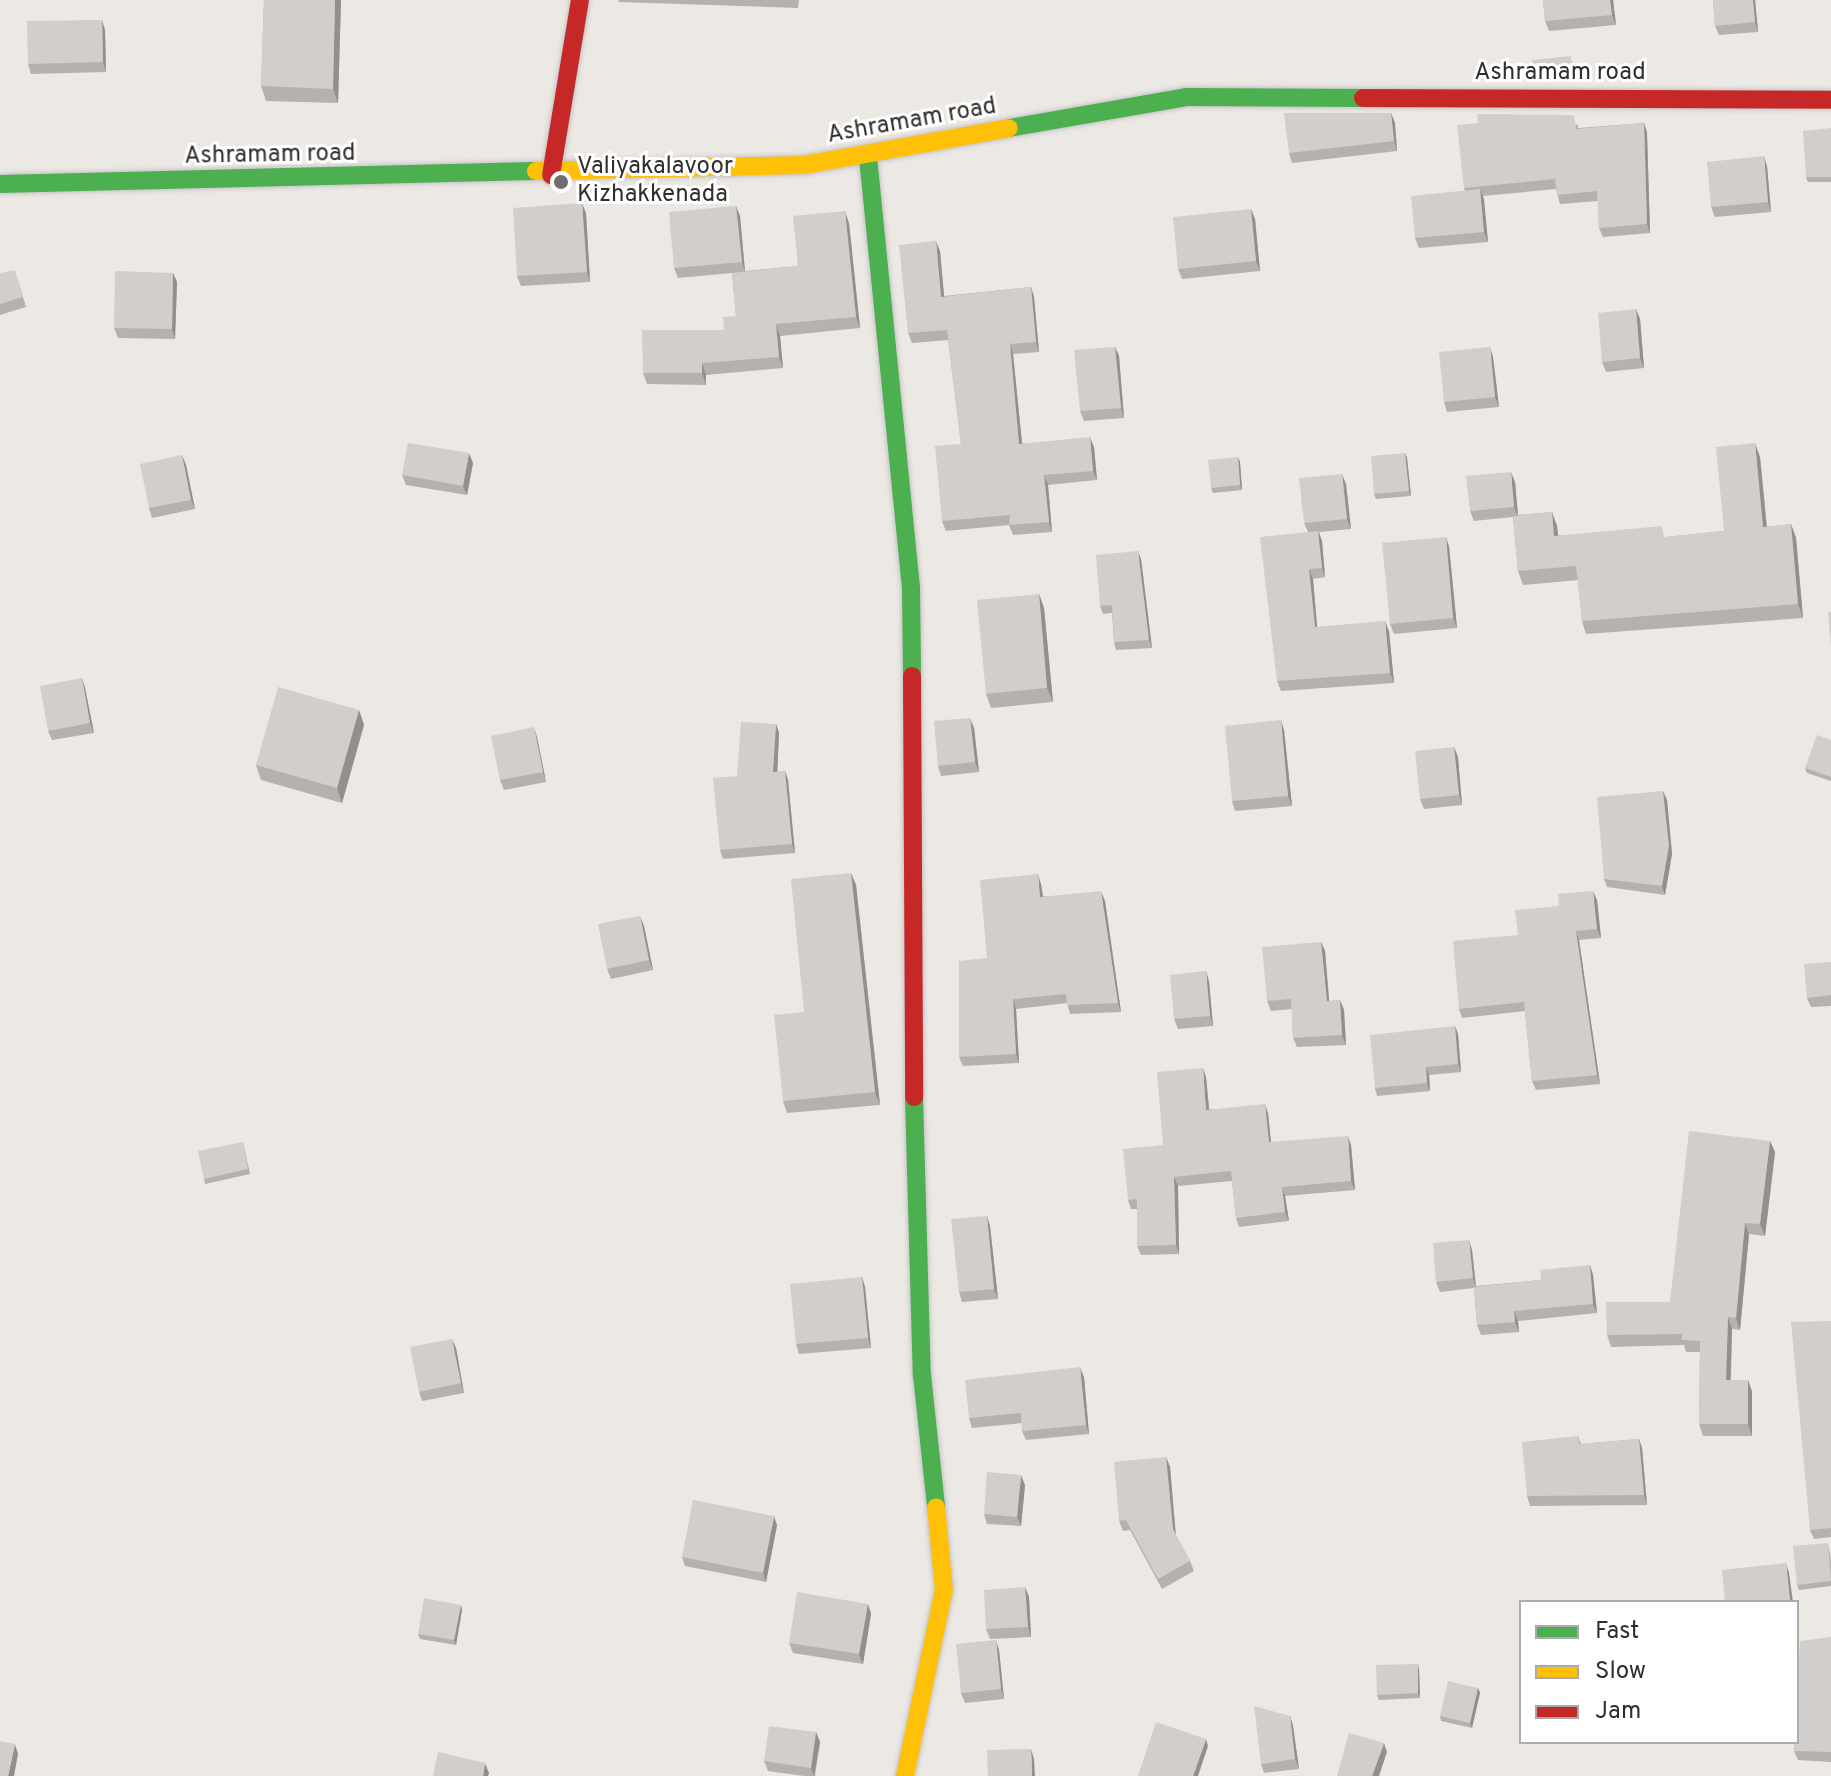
<!DOCTYPE html>
<html>
<head>
<meta charset="utf-8">
<style>
  body { margin:0 }
  #map { position:relative; width:1831px; height:1776px; overflow:hidden; background:#ece8e4; font-family:Overpass,sans-serif }
  div>[style] { position:absolute }
  .roads { filter:drop-shadow(0 0 2px #c5c4c5) drop-shadow(0 0 2px #c5c4c5) }
  .fast>* { height:18px; margin:-9px; padding:0 9px; transform-origin:9px; border-radius:9px; background:#4caf50 }
  .slow>* { height:18px; margin:-9px; padding:0 9px; transform-origin:9px; border-radius:9px; background:#ffc107 }
  .jam>* { height:18px; margin:-9px; padding:0 9px; transform-origin:9px; border-radius:9px; background:#c62828 }
  .wall>* { inset:0; background:#b4b1af }
  .shaded-wall>* { inset:0; background:#92908e }
  .building>* { inset:0; background:#d1cecb }
  .dots>* { width:22px; height:22px; translate:-50% -50%; box-sizing:border-box; border:4px solid #fff; border-radius:50% }
  span { translate:-50% -50%; white-space:nowrap; text-align:center; line-height:1.15; -webkit-text-stroke:6px #fff; paint-order:stroke }
  .street-label { font-size:24px; color:#2e2e2e }
  .poi-label { font-size:24px; color:#2e2e2e }
  .left { translate:0 -50%; text-align:left }
  .legend { position:absolute; left:1519px; top:1600px; width:280px; height:144px; box-sizing:border-box; background:#fff; border:2px solid #ababab; margin:0; padding:10px 14px; list-style:none; font-size:24px; color:#2e2e2e }
  .legend li { display:flex; align-items:center; gap:16px; height:40px }
  .legend b { width:40px; border:2px solid #ababab }
</style>
</head>
<body>
<div id="map">
  <div class="roads">
    <div class="fast">
      <div style="left:1009px;top:128px;width:180px;rotate:-9.9deg"></div>
      <div style="left:1186px;top:97px;width:177px;rotate:0.3deg"></div>
      <div style="left:868px;top:157px;width:434px;rotate:84.3deg"></div>
      <div style="left:911px;top:589px;width:87px;rotate:89.3deg"></div>
      <div style="left:0;top:184px;width:536px;rotate:-1.39deg"></div>
      <div style="left:914px;top:1097px;width:278px;rotate:88.4deg"></div>
      <div style="left:922px;top:1375px;width:133px;rotate:83.9deg"></div>
    </div>
    <div class="slow">
      <div style="left:536px;top:171px;width:268px;rotate:-1.3deg"></div>
      <div style="left:804px;top:165px;width:208px;rotate:-10.2deg"></div>
      <div style="left:905px;top:1776px;width:190px;rotate:-78.2deg"></div>
      <div style="left:944px;top:1590px;width:83px;rotate:-95.5deg"></div>
    </div>
    <div class="jam">
      <div style="left:1363px;top:98px;width:468px;rotate:0.2deg"></div>
      <div style="left:551px;top:175px;width:177px;rotate:-80.6deg"></div>
      <div style="left:912px;top:676px;width:421px;rotate:89.7deg"></div>
    </div>
  </div>
  <div class="wall">
    <div style="clip-path:polygon(264px 0,341px 0,338px 103px,266px 101px,261px 86px)"></div>
    <div style="clip-path:polygon(618px 0,799px 0,798px 8px,619px 2px)"></div>
    <div style="clip-path:polygon(1543px 0,1613px 0,1616px 25px,1549px 31px,1545px 21px)"></div>
    <div style="clip-path:polygon(1713px 0,1755px 0,1758px 32px,1719px 35px,1715px 26px)"></div>
    <div style="clip-path:polygon(105px 30px,106px 72px,31px 74px,28px 64px)"></div>
    <div style="clip-path:polygon(1572px 61px,1574px 74px,1534px 74px,1533px 69px)"></div>
    <div style="clip-path:polygon(1391px 113px,1395px 123px,1397px 151px,1292px 163px,1289px 153px)"></div>
    <div style="clip-path:polygon(1644px 123px,1647px 132px,1650px 233px,1603px 237px,1599px 228px,1598px 201px,1560px 204px,1556px 189px,1483px 196px,1488px 242px,1419px 248px,1415px 238px,1465px 190px,1464px 188px,1578px 124px,1578px 128px)"></div>
    <div style="clip-path:polygon(1831px 128px,1831px 182px,1808px 182px,1806px 177px)"></div>
    <div style="clip-path:polygon(1767px 166px,1771px 212px,1715px 217px,1711px 207px)"></div>
    <div style="clip-path:polygon(736px 206px,740px 216px,745px 271px,798px 266px,849px 223px,860px 328px,780px 336px,783px 368px,706px 375px,706px 385px,647px 384px,643px 373px,724px 330px,736px 316px,732px 273px,678px 278px,674px 268px)"></div>
    <div style="clip-path:polygon(1251px 209px,1255px 219px,1260px 271px,1182px 279px,1178px 269px)"></div>
    <div style="clip-path:polygon(586px 213px,590px 282px,521px 286px,517px 276px)"></div>
    <div style="clip-path:polygon(940px 251px,944px 296px,1031px 287px,1034px 297px,1039px 352px,1013px 354px,1022px 443px,1094px 447px,1097px 480px,1048px 485px,1052px 532px,1013px 535px,1009px 525px,946px 531px,942px 521px,961px 444px,948px 340px,912px 343px,908px 333px)"></div>
    <div style="clip-path:polygon(0 273px,18px 280px,26px 307px,0 315px)"></div>
    <div style="clip-path:polygon(173px 273px,177px 282px,175px 339px,118px 338px,114px 328px)"></div>
    <div style="clip-path:polygon(1636px 309px,1640px 319px,1644px 368px,1606px 372px,1602px 362px)"></div>
    <div style="clip-path:polygon(1115px 347px,1119px 356px,1124px 418px,1084px 421px,1080px 411px)"></div>
    <div style="clip-path:polygon(1493px 357px,1499px 407px,1447px 412px,1444px 402px)"></div>
    <div style="clip-path:polygon(1405px 453px,1407px 458px,1411px 496px,1376px 499px,1374px 494px)"></div>
    <div style="clip-path:polygon(182px 455px,186px 465px,195px 509px,152px 518px,149px 508px)"></div>
    <div style="clip-path:polygon(1238px 457px,1240px 462px,1242px 490px,1213px 493px,1211px 488px)"></div>
    <div style="clip-path:polygon(1760px 457px,1767px 527px,1791px 524px,1796px 538px,1803px 618px,1586px 634px,1582px 621px,1578px 580px,1523px 585px,1518px 571px,1513px 517px,1474px 521px,1470px 511px,1515px 482px,1518px 515px,1552px 512px,1557px 526px,1558px 535px,1666px 537px,1724px 531px)"></div>
    <div style="clip-path:polygon(473px 463px,467px 495px,406px 485px,402px 475px)"></div>
    <div style="clip-path:polygon(1346px 484px,1351px 529px,1319px 532px,1322px 541px,1325px 577px,1313px 579px,1317px 627px,1389px 631px,1394px 683px,1281px 691px,1277px 681px,1308px 532px,1304px 523px)"></div>
    <div style="clip-path:polygon(1449px 546px,1457px 628px,1394px 634px,1390px 624px)"></div>
    <div style="clip-path:polygon(1141px 559px,1152px 648px,1116px 650px,1114px 642px,1112px 613px,1103px 614px,1100px 606px)"></div>
    <div style="clip-path:polygon(1039px 594px,1044px 608px,1053px 702px,991px 708px,986px 694px)"></div>
    <div style="clip-path:polygon(82px 678px,85px 688px,94px 733px,52px 740px,48px 731px)"></div>
    <div style="clip-path:polygon(359px 710px,364px 725px,342px 803px,261px 780px,256px 765px)"></div>
    <div style="clip-path:polygon(776px 724px,779px 733px,777px 772px,785px 771px,788px 780px,795px 853px,723px 859px,720px 850px,737px 776px)"></div>
    <div style="clip-path:polygon(974px 728px,979px 772px,941px 776px,938px 766px)"></div>
    <div style="clip-path:polygon(1284px 730px,1292px 806px,1235px 811px,1232px 801px)"></div>
    <div style="clip-path:polygon(537px 737px,546px 782px,504px 790px,500px 780px)"></div>
    <div style="clip-path:polygon(1831px 740px,1831px 781px,1807px 773px,1805px 768px)"></div>
    <div style="clip-path:polygon(1454px 747px,1458px 757px,1462px 805px,1424px 809px,1420px 799px)"></div>
    <div style="clip-path:polygon(1667px 800px,1672px 854px,1665px 895px,1607px 887px,1604px 879px)"></div>
    <div style="clip-path:polygon(851px 873px,856px 885px,880px 1105px,787px 1113px,783px 1101px)"></div>
    <div style="clip-path:polygon(1041px 884px,1043px 896px,1105px 901px,1121px 1012px,1070px 1014px,1067px 1003px,1016px 1009px,1019px 1063px,963px 1066px,959px 1057px,987px 958px)"></div>
    <div style="clip-path:polygon(1597px 900px,1601px 938px,1579px 940px,1600px 1084px,1536px 1090px,1532px 1081px,1525px 1011px,1462px 1018px,1459px 1009px,1518px 935px,1559px 906px)"></div>
    <div style="clip-path:polygon(644px 926px,653px 970px,611px 979px,607px 969px)"></div>
    <div style="clip-path:polygon(1321px 942px,1325px 951px,1329px 1001px,1340px 1000px,1344px 1010px,1346px 1045px,1297px 1047px,1293px 1038px,1292px 1009px,1271px 1011px,1267px 1001px)"></div>
    <div style="clip-path:polygon(1831px 962px,1831px 1006px,1811px 1007px,1807px 998px)"></div>
    <div style="clip-path:polygon(1209px 981px,1213px 1026px,1178px 1029px,1174px 1019px)"></div>
    <div style="clip-path:polygon(1455px 1026px,1458px 1034px,1461px 1072px,1429px 1075px,1430px 1091px,1377px 1096px,1375px 1088px)"></div>
    <div style="clip-path:polygon(1206px 1077px,1209px 1109px,1268px 1113px,1271px 1142px,1351px 1145px,1355px 1190px,1285px 1196px,1289px 1221px,1239px 1227px,1236px 1218px,1232px 1181px,1178px 1186px,1179px 1254px,1141px 1255px,1137px 1246px,1137px 1209px,1131px 1209px,1128px 1200px)"></div>
    <div style="clip-path:polygon(1770px 1141px,1775px 1152px,1765px 1236px,1749px 1234px,1740px 1330px,1732px 1329px,1731px 1380px,1752px 1391px,1752px 1436px,1703px 1436px,1699px 1424px,1700px 1352px,1686px 1352px,1684px 1345px,1611px 1347px,1607px 1335px,1670px 1302px)"></div>
    <div style="clip-path:polygon(243px 1142px,250px 1174px,205px 1184px,204px 1179px)"></div>
    <div style="clip-path:polygon(987px 1216px,990px 1226px,998px 1299px,962px 1302px,959px 1292px)"></div>
    <div style="clip-path:polygon(1472px 1250px,1476px 1286px,1541px 1280px,1590px 1265px,1593px 1275px,1597px 1313px,1518px 1321px,1519px 1332px,1481px 1335px,1477px 1325px,1474px 1288px,1440px 1292px,1436px 1282px)"></div>
    <div style="clip-path:polygon(862px 1277px,865px 1287px,871px 1348px,799px 1354px,796px 1344px)"></div>
    <div style="clip-path:polygon(1831px 1321px,1831px 1537px,1814px 1539px,1810px 1530px)"></div>
    <div style="clip-path:polygon(456px 1348px,464px 1393px,422px 1401px,419px 1392px)"></div>
    <div style="clip-path:polygon(1084px 1377px,1089px 1434px,1026px 1440px,1022px 1431px,1022px 1423px,972px 1428px,969px 1418px)"></div>
    <div style="clip-path:polygon(1578px 1436px,1581px 1444px,1639px 1439px,1642px 1448px,1647px 1505px,1530px 1506px,1527px 1496px)"></div>
    <div style="clip-path:polygon(1166px 1457px,1170px 1467px,1176px 1535px,1190px 1561px,1194px 1571px,1162px 1589px,1130px 1530px,1123px 1531px,1119px 1521px)"></div>
    <div style="clip-path:polygon(1025px 1485px,1021px 1526px,987px 1524px,984px 1514px)"></div>
    <div style="clip-path:polygon(777px 1525px,766px 1582px,685px 1566px,682px 1557px)"></div>
    <div style="clip-path:polygon(1828px 1543px,1831px 1560px,1831px 1586px,1799px 1590px,1797px 1585px)"></div>
    <div style="clip-path:polygon(1025px 1587px,1029px 1597px,1031px 1637px,990px 1639px,986px 1629px)"></div>
    <div style="clip-path:polygon(868px 1604px,871px 1614px,863px 1664px,793px 1653px,789px 1643px)"></div>
    <div style="clip-path:polygon(461px 1605px,462px 1610px,456px 1645px,420px 1639px,418px 1634px)"></div>
    <div style="clip-path:polygon(1831px 1637px,1831px 1762px,1798px 1760px,1794px 1751px,1799px 1665px,1797px 1666px,1797px 1644px,1799px 1661px)"></div>
    <div style="clip-path:polygon(999px 1650px,1004px 1699px,965px 1703px,961px 1693px)"></div>
    <div style="clip-path:polygon(1419px 1669px,1420px 1698px,1379px 1700px,1377px 1695px)"></div>
    <div style="clip-path:polygon(1478px 1688px,1480px 1693px,1472px 1728px,1441px 1721px,1440px 1716px)"></div>
    <div style="clip-path:polygon(1290px 1716px,1293px 1726px,1299px 1769px,1264px 1773px,1261px 1764px)"></div>
    <div style="clip-path:polygon(816px 1732px,820px 1742px,815px 1776px,804px 1776px,768px 1771px,764px 1761px)"></div>
  </div>
  <div class="shaded-wall">
    <div style="clip-path:polygon(335px 0,341px 0,338px 103px,333px 89px)"></div>
    <div style="clip-path:polygon(1610px 0,1613px 0,1616px 25px,1612px 15px)"></div>
    <div style="clip-path:polygon(1753px 0,1755px 0,1758px 32px,1755px 22px)"></div>
    <div style="clip-path:polygon(102px 20px,105px 30px,106px 72px,103px 62px)"></div>
    <div style="clip-path:polygon(1391px 113px,1395px 123px,1397px 151px,1394px 141px)"></div>
    <div style="clip-path:polygon(1644px 123px,1647px 132px,1650px 233px,1647px 224px)"></div>
    <div style="clip-path:polygon(1764px 156px,1767px 166px,1771px 212px,1768px 202px)"></div>
    <div style="clip-path:polygon(1480px 189px,1484px 199px,1488px 242px,1484px 232px)"></div>
    <div style="clip-path:polygon(582px 203px,586px 213px,590px 282px,587px 272px)"></div>
    <div style="clip-path:polygon(736px 206px,740px 216px,745px 272px,742px 262px)"></div>
    <div style="clip-path:polygon(1251px 209px,1255px 219px,1260px 271px,1256px 261px)"></div>
    <div style="clip-path:polygon(845px 211px,849px 223px,860px 328px,856px 317px)"></div>
    <div style="clip-path:polygon(936px 241px,940px 251px,945px 307px,941px 297px)"></div>
    <div style="clip-path:polygon(173px 273px,177px 282px,175px 339px,172px 329px)"></div>
    <div style="clip-path:polygon(1031px 287px,1034px 297px,1039px 352px,1036px 342px)"></div>
    <div style="clip-path:polygon(1636px 309px,1640px 319px,1644px 368px,1640px 358px)"></div>
    <div style="clip-path:polygon(776px 324px,780px 336px,783px 368px,779px 357px)"></div>
    <div style="clip-path:polygon(1010px 344px,1013px 354px,1023px 453px,1019px 444px)"></div>
    <div style="clip-path:polygon(1115px 347px,1119px 356px,1124px 418px,1121px 408px)"></div>
    <div style="clip-path:polygon(1490px 347px,1493px 357px,1499px 407px,1495px 397px)"></div>
    <div style="clip-path:polygon(702px 363px,706px 375px,706px 385px,702px 373px)"></div>
    <div style="clip-path:polygon(1090px 437px,1094px 447px,1097px 480px,1093px 471px)"></div>
    <div style="clip-path:polygon(1755px 443px,1760px 457px,1768px 541px,1763px 527px)"></div>
    <div style="clip-path:polygon(469px 453px,473px 463px,467px 495px,463px 486px)"></div>
    <div style="clip-path:polygon(1405px 453px,1407px 458px,1411px 496px,1409px 491px)"></div>
    <div style="clip-path:polygon(182px 455px,186px 465px,195px 509px,191px 500px)"></div>
    <div style="clip-path:polygon(1238px 457px,1240px 462px,1242px 490px,1240px 485px)"></div>
    <div style="clip-path:polygon(1511px 472px,1515px 482px,1518px 516px,1514px 507px)"></div>
    <div style="clip-path:polygon(1342px 474px,1346px 484px,1351px 529px,1347px 519px)"></div>
    <div style="clip-path:polygon(1044px 475px,1048px 485px,1052px 532px,1049px 522px)"></div>
    <div style="clip-path:polygon(1552px 512px,1557px 526px,1559px 549px,1554px 536px)"></div>
    <div style="clip-path:polygon(1791px 524px,1796px 538px,1803px 618px,1798px 604px)"></div>
    <div style="clip-path:polygon(1318px 531px,1322px 541px,1325px 577px,1322px 568px)"></div>
    <div style="clip-path:polygon(1446px 537px,1449px 546px,1457px 628px,1453px 618px)"></div>
    <div style="clip-path:polygon(1138px 551px,1141px 559px,1152px 648px,1149px 640px)"></div>
    <div style="clip-path:polygon(1309px 569px,1313px 579px,1318px 637px,1315px 627px)"></div>
    <div style="clip-path:polygon(1039px 594px,1044px 608px,1053px 702px,1047px 688px)"></div>
    <div style="clip-path:polygon(1385px 621px,1389px 631px,1394px 683px,1390px 673px)"></div>
    <div style="clip-path:polygon(82px 678px,85px 688px,94px 733px,90px 723px)"></div>
    <div style="clip-path:polygon(359px 710px,364px 725px,342px 803px,337px 788px)"></div>
    <div style="clip-path:polygon(970px 718px,974px 728px,979px 772px,975px 762px)"></div>
    <div style="clip-path:polygon(1281px 720px,1284px 730px,1292px 806px,1288px 796px)"></div>
    <div style="clip-path:polygon(776px 724px,779px 733px,777px 781px,773px 772px)"></div>
    <div style="clip-path:polygon(534px 727px,537px 737px,546px 782px,543px 772px)"></div>
    <div style="clip-path:polygon(1454px 747px,1458px 757px,1462px 805px,1459px 795px)"></div>
    <div style="clip-path:polygon(785px 771px,788px 780px,795px 853px,792px 844px)"></div>
    <div style="clip-path:polygon(1663px 791px,1667px 800px,1672px 854px,1665px 895px,1662px 886px)"></div>
    <div style="clip-path:polygon(851px 873px,856px 885px,880px 1105px,875px 1092px)"></div>
    <div style="clip-path:polygon(1038px 874px,1041px 884px,1044px 906px,1040px 897px)"></div>
    <div style="clip-path:polygon(1101px 891px,1105px 901px,1121px 1012px,1118px 1003px)"></div>
    <div style="clip-path:polygon(1593px 891px,1597px 900px,1601px 938px,1597px 929px)"></div>
    <div style="clip-path:polygon(640px 916px,644px 926px,653px 970px,649px 960px)"></div>
    <div style="clip-path:polygon(1576px 931px,1579px 940px,1600px 1084px,1597px 1075px)"></div>
    <div style="clip-path:polygon(1321px 942px,1325px 951px,1330px 1011px,1327px 1001px)"></div>
    <div style="clip-path:polygon(1206px 971px,1209px 981px,1213px 1026px,1210px 1016px)"></div>
    <div style="clip-path:polygon(1013px 999px,1016px 1009px,1019px 1063px,1016px 1054px)"></div>
    <div style="clip-path:polygon(1340px 1000px,1344px 1010px,1346px 1045px,1342px 1035px)"></div>
    <div style="clip-path:polygon(1455px 1026px,1458px 1034px,1461px 1072px,1458px 1064px)"></div>
    <div style="clip-path:polygon(1426px 1067px,1429px 1075px,1430px 1091px,1427px 1083px)"></div>
    <div style="clip-path:polygon(1203px 1068px,1206px 1077px,1210px 1119px,1206px 1110px)"></div>
    <div style="clip-path:polygon(1265px 1104px,1268px 1113px,1272px 1152px,1269px 1142px)"></div>
    <div style="clip-path:polygon(1348px 1136px,1351px 1145px,1355px 1190px,1351px 1181px)"></div>
    <div style="clip-path:polygon(1770px 1141px,1775px 1152px,1765px 1236px,1760px 1224px)"></div>
    <div style="clip-path:polygon(1174px 1177px,1178px 1186px,1179px 1254px,1176px 1245px)"></div>
    <div style="clip-path:polygon(1282px 1187px,1285px 1196px,1289px 1221px,1285px 1212px)"></div>
    <div style="clip-path:polygon(987px 1216px,990px 1226px,998px 1299px,994px 1289px)"></div>
    <div style="clip-path:polygon(1745px 1223px,1749px 1234px,1740px 1330px,1736px 1318px)"></div>
    <div style="clip-path:polygon(1469px 1240px,1472px 1250px,1476px 1288px,1473px 1278px)"></div>
    <div style="clip-path:polygon(1590px 1265px,1593px 1275px,1597px 1313px,1593px 1304px)"></div>
    <div style="clip-path:polygon(862px 1277px,865px 1287px,871px 1348px,868px 1338px)"></div>
    <div style="clip-path:polygon(1514px 1311px,1518px 1321px,1519px 1332px,1515px 1322px)"></div>
    <div style="clip-path:polygon(1728px 1317px,1732px 1329px,1730px 1391px,1726px 1380px)"></div>
    <div style="clip-path:polygon(452px 1339px,456px 1348px,464px 1393px,461px 1383px)"></div>
    <div style="clip-path:polygon(1080px 1367px,1084px 1377px,1089px 1434px,1086px 1425px)"></div>
    <div style="clip-path:polygon(1748px 1380px,1752px 1391px,1752px 1436px,1748px 1424px)"></div>
    <div style="clip-path:polygon(1639px 1439px,1642px 1448px,1647px 1505px,1644px 1495px)"></div>
    <div style="clip-path:polygon(1166px 1457px,1170px 1467px,1176px 1539px,1173px 1529px)"></div>
    <div style="clip-path:polygon(1021px 1475px,1025px 1485px,1021px 1526px,1017px 1517px)"></div>
    <div style="clip-path:polygon(774px 1516px,777px 1525px,766px 1582px,763px 1573px)"></div>
    <div style="clip-path:polygon(1786px 1563px,1789px 1573px,1793px 1602px,1790px 1602px)"></div>
    <div style="clip-path:polygon(1025px 1587px,1029px 1597px,1031px 1637px,1028px 1627px)"></div>
    <div style="clip-path:polygon(868px 1604px,871px 1614px,863px 1664px,859px 1654px)"></div>
    <div style="clip-path:polygon(461px 1605px,462px 1610px,456px 1645px,454px 1640px)"></div>
    <div style="clip-path:polygon(996px 1640px,999px 1650px,1004px 1699px,1001px 1689px)"></div>
    <div style="clip-path:polygon(1418px 1664px,1419px 1669px,1420px 1698px,1418px 1693px)"></div>
    <div style="clip-path:polygon(1478px 1688px,1480px 1693px,1472px 1728px,1470px 1723px)"></div>
    <div style="clip-path:polygon(1290px 1716px,1293px 1726px,1299px 1769px,1295px 1759px)"></div>
    <div style="clip-path:polygon(816px 1732px,820px 1742px,814px 1776px,811px 1768px)"></div>
    <div style="clip-path:polygon(1206px 1739px,1208px 1746px,1198px 1776px,1193px 1776px)"></div>
    <div style="clip-path:polygon(1384px 1743px,1387px 1752px,1379px 1776px,1372px 1776px)"></div>
    <div style="clip-path:polygon(15px 1744px,18px 1754px,14px 1776px,8px 1776px)"></div>
    <div style="clip-path:polygon(1031px 1749px,1034px 1759px,1035px 1776px,1032px 1776px)"></div>
    <div style="clip-path:polygon(485px 1763px,489px 1773px,488px 1776px,483px 1776px)"></div>
  </div>
  <div class="building">
    <div style="clip-path:polygon(264px 0,335px 0,333px 89px,261px 86px)"></div>
    <div style="clip-path:polygon(1543px 0,1610px 0,1612px 15px,1545px 21px)"></div>
    <div style="clip-path:polygon(1713px 0,1753px 0,1755px 22px,1715px 26px)"></div>
    <div style="clip-path:polygon(102px 20px,103px 62px,28px 64px,27px 21px)"></div>
    <div style="clip-path:polygon(1571px 56px,1572px 69px,1533px 69px,1532px 60px)"></div>
    <div style="clip-path:polygon(1284px 113px,1391px 113px,1394px 141px,1289px 153px)"></div>
    <div style="clip-path:polygon(1477px 114px,1574px 115px,1576px 129px,1644px 123px,1647px 224px,1599px 228px,1597px 191px,1557px 195px,1555px 179px,1464px 188px,1457px 125px,1478px 123px)"></div>
    <div style="clip-path:polygon(1831px 128px,1831px 177px,1806px 177px,1803px 131px)"></div>
    <div style="clip-path:polygon(1764px 156px,1768px 202px,1711px 207px,1707px 162px)"></div>
    <div style="clip-path:polygon(1480px 189px,1484px 232px,1415px 238px,1411px 196px)"></div>
    <div style="clip-path:polygon(582px 203px,587px 272px,517px 276px,513px 208px)"></div>
    <div style="clip-path:polygon(736px 206px,742px 262px,674px 268px,669px 212px)"></div>
    <div style="clip-path:polygon(1251px 209px,1256px 261px,1178px 269px,1173px 217px)"></div>
    <div style="clip-path:polygon(845px 211px,856px 317px,776px 324px,779px 357px,702px 363px,702px 373px,643px 373px,642px 330px,724px 330px,723px 317px,736px 316px,732px 273px,798px 266px,793px 216px)"></div>
    <div style="clip-path:polygon(936px 241px,941px 297px,1031px 287px,1036px 342px,1010px 344px,1019px 444px,1090px 437px,1093px 471px,1044px 475px,1049px 522px,1009px 525px,1010px 515px,942px 521px,935px 446px,961px 444px,947px 330px,908px 333px,899px 245px)"></div>
    <div style="clip-path:polygon(15px 270px,23px 297px,0 304px,0 273px)"></div>
    <div style="clip-path:polygon(115px 271px,173px 273px,172px 329px,114px 328px)"></div>
    <div style="clip-path:polygon(1636px 309px,1640px 358px,1602px 362px,1598px 313px)"></div>
    <div style="clip-path:polygon(1115px 347px,1121px 408px,1080px 411px,1074px 350px)"></div>
    <div style="clip-path:polygon(1490px 347px,1495px 397px,1444px 402px,1439px 352px)"></div>
    <div style="clip-path:polygon(408px 443px,469px 453px,463px 486px,402px 475px)"></div>
    <div style="clip-path:polygon(1755px 443px,1763px 527px,1791px 524px,1798px 604px,1582px 621px,1576px 566px,1518px 571px,1513px 516px,1552px 512px,1554px 536px,1662px 526px,1664px 537px,1724px 531px,1716px 447px)"></div>
    <div style="clip-path:polygon(1405px 453px,1409px 491px,1374px 494px,1371px 456px)"></div>
    <div style="clip-path:polygon(182px 455px,191px 500px,149px 508px,140px 464px)"></div>
    <div style="clip-path:polygon(1238px 457px,1240px 485px,1211px 488px,1208px 460px)"></div>
    <div style="clip-path:polygon(1511px 472px,1514px 507px,1470px 511px,1466px 476px)"></div>
    <div style="clip-path:polygon(1342px 474px,1347px 519px,1304px 523px,1299px 478px)"></div>
    <div style="clip-path:polygon(1318px 531px,1322px 568px,1309px 569px,1315px 627px,1385px 621px,1390px 673px,1277px 681px,1260px 537px)"></div>
    <div style="clip-path:polygon(1446px 537px,1453px 618px,1390px 624px,1382px 543px)"></div>
    <div style="clip-path:polygon(1138px 551px,1149px 640px,1114px 642px,1112px 605px,1100px 606px,1096px 555px)"></div>
    <div style="clip-path:polygon(1039px 594px,1047px 688px,986px 694px,977px 600px)"></div>
    <div style="clip-path:polygon(1828px 612px,1831px 612px,1831px 647px)"></div>
    <div style="clip-path:polygon(82px 678px,90px 723px,48px 731px,40px 686px)"></div>
    <div style="clip-path:polygon(278px 687px,359px 710px,337px 788px,256px 765px)"></div>
    <div style="clip-path:polygon(970px 718px,975px 762px,938px 766px,934px 721px)"></div>
    <div style="clip-path:polygon(1281px 720px,1288px 796px,1232px 801px,1225px 726px)"></div>
    <div style="clip-path:polygon(741px 722px,776px 724px,773px 772px,785px 771px,792px 844px,720px 850px,713px 778px,737px 776px)"></div>
    <div style="clip-path:polygon(534px 727px,543px 772px,500px 780px,491px 736px)"></div>
    <div style="clip-path:polygon(1817px 735px,1831px 740px,1831px 777px,1805px 768px)"></div>
    <div style="clip-path:polygon(1454px 747px,1459px 795px,1420px 799px,1415px 751px)"></div>
    <div style="clip-path:polygon(1663px 791px,1669px 846px,1662px 886px,1604px 879px,1597px 797px)"></div>
    <div style="clip-path:polygon(851px 873px,875px 1092px,783px 1101px,774px 1015px,804px 1012px,791px 879px)"></div>
    <div style="clip-path:polygon(1038px 874px,1040px 897px,1101px 891px,1118px 1003px,1067px 1005px,1066px 994px,1013px 999px,1016px 1054px,959px 1057px,959px 961px,987px 958px,980px 880px)"></div>
    <div style="clip-path:polygon(1593px 891px,1597px 929px,1576px 931px,1597px 1075px,1532px 1081px,1524px 1002px,1459px 1009px,1453px 941px,1518px 935px,1515px 910px,1559px 906px,1558px 894px)"></div>
    <div style="clip-path:polygon(640px 916px,649px 960px,607px 969px,598px 924px)"></div>
    <div style="clip-path:polygon(1321px 942px,1327px 1001px,1340px 1000px,1342px 1035px,1293px 1038px,1291px 999px,1267px 1001px,1262px 947px)"></div>
    <div style="clip-path:polygon(1831px 962px,1831px 995px,1807px 998px,1804px 964px)"></div>
    <div style="clip-path:polygon(1206px 971px,1210px 1016px,1174px 1019px,1170px 975px)"></div>
    <div style="clip-path:polygon(1455px 1026px,1458px 1064px,1426px 1067px,1427px 1083px,1375px 1088px,1370px 1035px)"></div>
    <div style="clip-path:polygon(1203px 1068px,1206px 1110px,1265px 1104px,1269px 1142px,1348px 1136px,1351px 1181px,1282px 1187px,1285px 1212px,1236px 1218px,1231px 1171px,1174px 1177px,1176px 1245px,1137px 1246px,1137px 1199px,1128px 1200px,1123px 1149px,1163px 1145px,1157px 1072px)"></div>
    <div style="clip-path:polygon(1689px 1131px,1770px 1141px,1760px 1224px,1745px 1223px,1736px 1318px,1728px 1317px,1726px 1380px,1748px 1380px,1748px 1424px,1699px 1424px,1700px 1341px,1682px 1340px,1682px 1334px,1607px 1335px,1606px 1302px,1670px 1302px)"></div>
    <div style="clip-path:polygon(243px 1142px,248px 1169px,204px 1179px,198px 1151px)"></div>
    <div style="clip-path:polygon(987px 1216px,994px 1289px,959px 1292px,951px 1219px)"></div>
    <div style="clip-path:polygon(1469px 1240px,1473px 1278px,1436px 1282px,1433px 1243px)"></div>
    <div style="clip-path:polygon(1590px 1265px,1593px 1304px,1514px 1311px,1515px 1322px,1477px 1325px,1474px 1287px,1541px 1280px,1540px 1270px)"></div>
    <div style="clip-path:polygon(862px 1277px,868px 1338px,796px 1344px,790px 1284px)"></div>
    <div style="clip-path:polygon(1831px 1321px,1831px 1528px,1810px 1530px,1791px 1322px)"></div>
    <div style="clip-path:polygon(452px 1339px,461px 1383px,419px 1392px,410px 1347px)"></div>
    <div style="clip-path:polygon(1080px 1367px,1086px 1425px,1022px 1431px,1021px 1413px,969px 1418px,965px 1380px)"></div>
    <div style="clip-path:polygon(1578px 1436px,1579px 1444px,1639px 1439px,1644px 1495px,1527px 1496px,1522px 1442px)"></div>
    <div style="clip-path:polygon(1166px 1457px,1173px 1529px,1190px 1561px,1158px 1579px,1126px 1520px,1119px 1521px,1114px 1462px)"></div>
    <div style="clip-path:polygon(987px 1472px,1021px 1475px,1017px 1517px,984px 1514px)"></div>
    <div style="clip-path:polygon(693px 1500px,774px 1516px,763px 1573px,682px 1557px)"></div>
    <div style="clip-path:polygon(1828px 1543px,1831px 1581px,1797px 1585px,1793px 1546px)"></div>
    <div style="clip-path:polygon(1786px 1563px,1790px 1602px,1725px 1602px,1722px 1570px)"></div>
    <div style="clip-path:polygon(1025px 1587px,1028px 1627px,986px 1629px,984px 1590px)"></div>
    <div style="clip-path:polygon(797px 1592px,868px 1604px,859px 1654px,789px 1643px)"></div>
    <div style="clip-path:polygon(424px 1598px,461px 1605px,454px 1640px,418px 1634px)"></div>
    <div style="clip-path:polygon(1831px 1637px,1831px 1752px,1794px 1751px,1795px 1742px,1797px 1742px,1797px 1698px,1800px 1641px)"></div>
    <div style="clip-path:polygon(996px 1640px,1001px 1689px,961px 1693px,956px 1644px)"></div>
    <div style="clip-path:polygon(1418px 1664px,1418px 1693px,1377px 1695px,1376px 1665px)"></div>
    <div style="clip-path:polygon(1448px 1681px,1478px 1688px,1470px 1723px,1440px 1716px)"></div>
    <div style="clip-path:polygon(1254px 1706px,1290px 1716px,1295px 1759px,1261px 1764px)"></div>
    <div style="clip-path:polygon(1156px 1722px,1206px 1739px,1193px 1776px,1138px 1776px)"></div>
    <div style="clip-path:polygon(769px 1726px,816px 1732px,811px 1768px,764px 1761px)"></div>
    <div style="clip-path:polygon(1349px 1733px,1384px 1743px,1372px 1776px,1337px 1776px)"></div>
    <div style="clip-path:polygon(0 1741px,15px 1744px,8px 1776px,0 1776px)"></div>
    <div style="clip-path:polygon(1031px 1749px,1032px 1776px,988px 1776px,987px 1750px)"></div>
    <div style="clip-path:polygon(438px 1752px,485px 1763px,483px 1776px,433px 1776px)"></div>
  </div>
  <div class="dots">
    <div style="left:561px;top:182px;background:#706f6e"></div>
  </div>
  <div class="street-label">
    <span style="left:1560px;top:74px">Ashramam road</span>
    <span style="left:912px;top:122px;rotate:-10deg">Ashramam road</span>
    <span style="left:270px;top:156px;rotate:-1deg">Ashramam road</span>
  </div>
  <div class="poi-label">
    <span class="left" style="left:577px;top:182px">Valiyakalavoor<br>Kizhakkenada</span>
  </div>
  <ul class="legend">
  <li><b style="height:10px;background:#4caf50"></b>Fast</li>
  <li><b style="height:10px;background:#ffc107"></b>Slow</li>
  <li><b style="height:10px;background:#c62828"></b>Jam</li>
  </ul>
</div>
</body>
</html>
